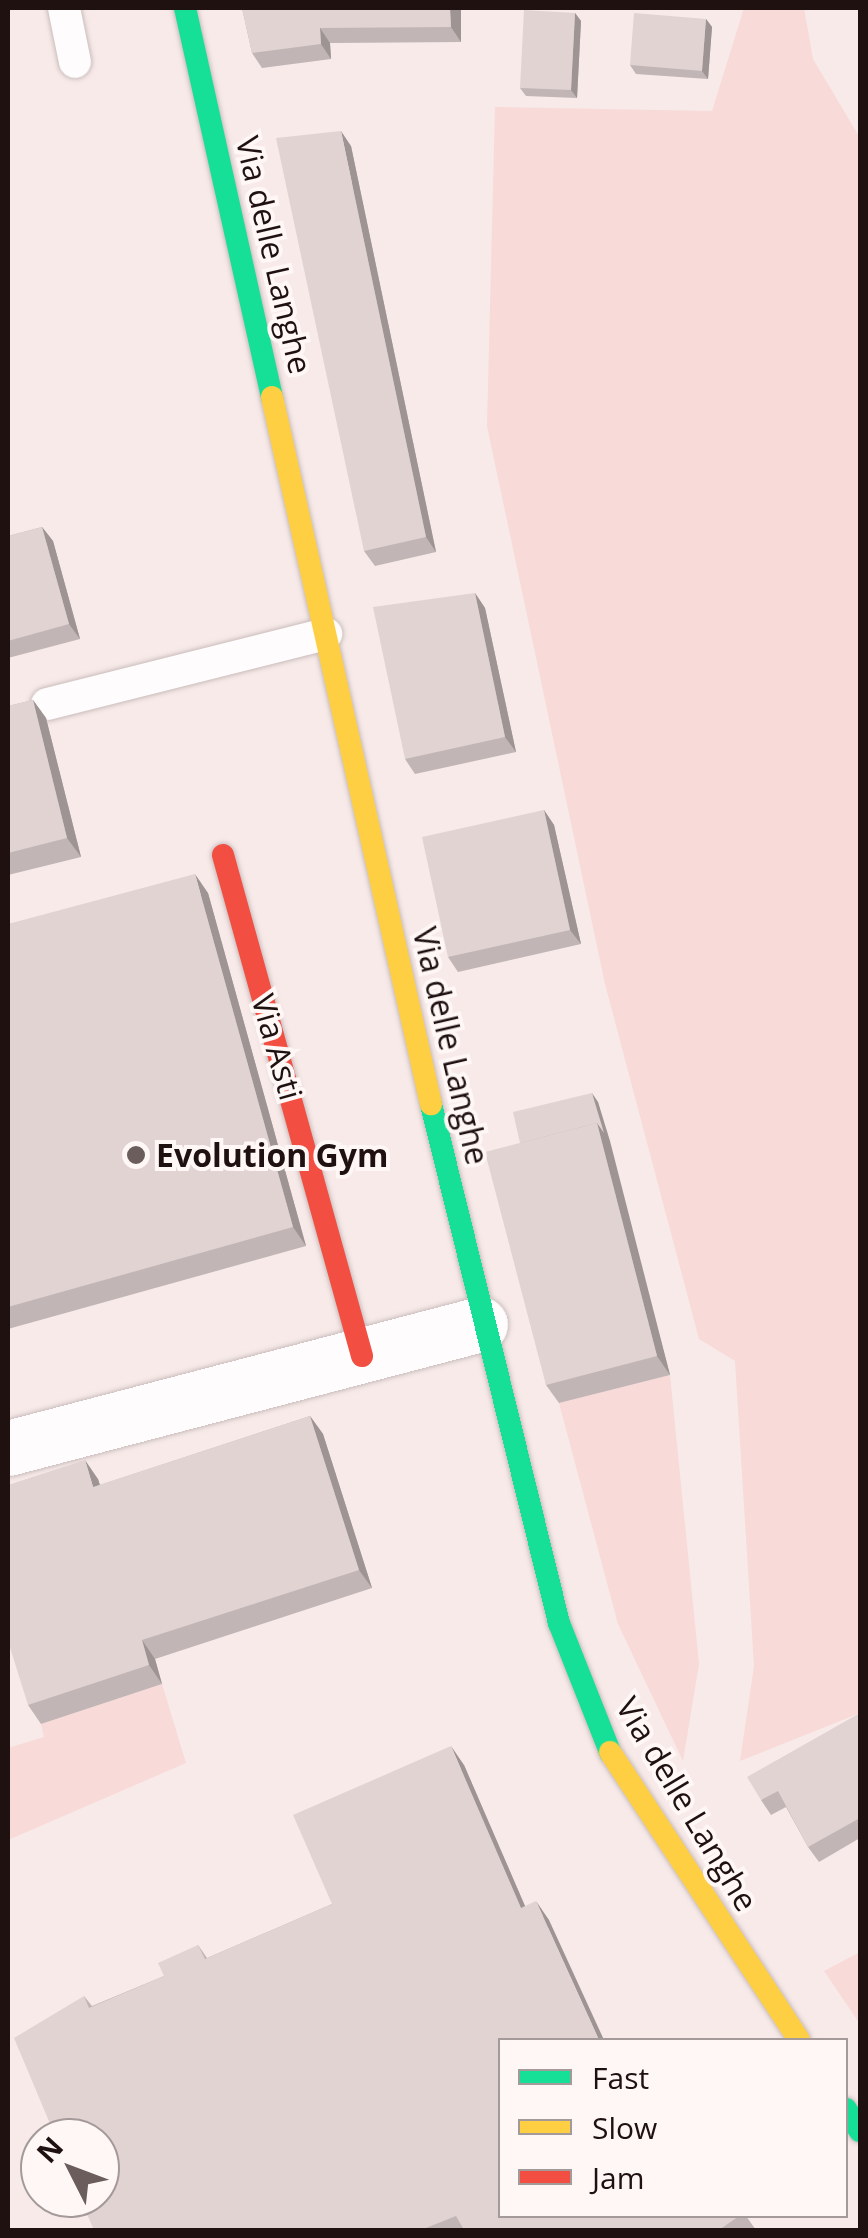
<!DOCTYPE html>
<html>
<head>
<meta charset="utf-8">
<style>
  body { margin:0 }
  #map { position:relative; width:868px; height:2238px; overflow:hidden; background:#f7eae9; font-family:"Open Sans",sans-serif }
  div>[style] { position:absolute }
  .green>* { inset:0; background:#f8dad8 }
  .roads { filter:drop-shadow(0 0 2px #cabdbc) drop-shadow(0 0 2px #cabdbc) }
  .lane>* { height:32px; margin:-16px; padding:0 16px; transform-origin:16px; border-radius:16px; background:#fefcfc }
  .street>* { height:55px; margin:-27.5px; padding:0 27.5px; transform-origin:27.5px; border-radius:27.5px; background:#fefcfc }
  .fast>* { height:22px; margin:-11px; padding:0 11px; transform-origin:11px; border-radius:11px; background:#16e098 }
  .slow>* { height:22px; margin:-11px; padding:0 11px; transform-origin:11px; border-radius:11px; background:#ffcf43 }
  .jam>* { height:22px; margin:-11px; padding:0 11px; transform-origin:11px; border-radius:11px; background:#f24e42 }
  .wall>* { inset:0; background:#c1b5b5 }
  .shaded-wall>* { inset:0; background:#9d9493 }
  .building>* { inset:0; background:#e0d3d2 }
  .dots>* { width:28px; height:28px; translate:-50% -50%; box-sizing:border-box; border:5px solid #fff6f6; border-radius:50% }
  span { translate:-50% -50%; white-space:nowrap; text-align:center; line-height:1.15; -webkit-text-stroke:8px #fff6f6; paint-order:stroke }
  .street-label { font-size:32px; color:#1e1110 }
  .poi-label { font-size:32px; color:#1e1110; font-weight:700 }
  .left { translate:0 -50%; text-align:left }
  .frame { position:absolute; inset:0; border:10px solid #1e1110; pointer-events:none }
  .legend { position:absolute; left:498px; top:2038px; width:350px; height:180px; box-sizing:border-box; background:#fff6f6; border:2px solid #a59a9a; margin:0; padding:12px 18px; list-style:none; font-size:30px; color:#1e1110 }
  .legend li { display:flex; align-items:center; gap:20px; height:50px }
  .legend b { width:50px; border:2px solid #a59a9a }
  .north { position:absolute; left:20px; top:2118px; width:100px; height:100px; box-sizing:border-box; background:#fff6f6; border:2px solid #a59a9a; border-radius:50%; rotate:312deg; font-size:28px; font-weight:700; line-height:40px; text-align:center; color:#1e1110 }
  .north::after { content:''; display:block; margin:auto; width:35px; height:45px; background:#6a5d5c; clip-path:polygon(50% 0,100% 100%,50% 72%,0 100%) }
</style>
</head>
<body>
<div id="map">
  <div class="green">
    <div style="clip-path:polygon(744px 8px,804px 8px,813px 59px,860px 138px,860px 1713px,740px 1761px,754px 1666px,735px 1361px,699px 1339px,605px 984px,487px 426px,495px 107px,712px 111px)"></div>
    <div style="clip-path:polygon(670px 1375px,699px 1664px,683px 1761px,618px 1624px,559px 1403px)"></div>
    <div style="clip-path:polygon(162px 1684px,186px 1763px,8px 1840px,8px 1748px,44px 1737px,41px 1724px)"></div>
    <div style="clip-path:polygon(860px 1952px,860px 2024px,824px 1971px)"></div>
  </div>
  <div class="roads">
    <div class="lane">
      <div style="left:64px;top:8px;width:55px;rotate:78.5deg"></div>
      <div style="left:47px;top:704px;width:288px;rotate:-14.1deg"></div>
    </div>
    <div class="street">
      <div style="left:8px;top:1448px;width:488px;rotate:-14.7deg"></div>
    </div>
    <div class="fast">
      <div style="left:185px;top:8px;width:399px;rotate:77.4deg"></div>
      <div style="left:431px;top:1104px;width:535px;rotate:76.15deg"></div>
      <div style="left:559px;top:1623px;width:139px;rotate:68.4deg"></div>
      <div style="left:846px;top:2109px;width:26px;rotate:58deg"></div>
    </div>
    <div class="slow">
      <div style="left:272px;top:397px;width:725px;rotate:77.33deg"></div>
      <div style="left:610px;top:1752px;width:344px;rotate:56.7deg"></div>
    </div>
    <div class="jam">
      <div style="left:223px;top:855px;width:520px;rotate:74.49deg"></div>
    </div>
  </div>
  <div class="wall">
    <div style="clip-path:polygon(242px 8px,461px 8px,461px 42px,330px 43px,331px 59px,262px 68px,252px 53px)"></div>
    <div style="clip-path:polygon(575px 13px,581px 21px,577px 98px,526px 96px,520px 88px)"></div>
    <div style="clip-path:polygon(706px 19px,712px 27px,708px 79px,636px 74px,630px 65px)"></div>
    <div style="clip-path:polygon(351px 146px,436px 552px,375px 566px,364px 551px)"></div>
    <div style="clip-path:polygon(42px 527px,53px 541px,80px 639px,8px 658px,8px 536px)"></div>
    <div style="clip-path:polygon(475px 593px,485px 608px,516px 752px,415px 774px,405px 759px)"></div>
    <div style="clip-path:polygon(33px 700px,46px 718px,81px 857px,8px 875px,8px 706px)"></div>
    <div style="clip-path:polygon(544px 810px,554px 825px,581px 944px,458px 972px,448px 957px)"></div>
    <div style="clip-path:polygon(208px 893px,306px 1246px,8px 1329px,8px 924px)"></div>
    <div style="clip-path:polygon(598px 1102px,670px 1375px,559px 1403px,546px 1385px,520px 1143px)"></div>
    <div style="clip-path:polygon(310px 1416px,323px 1434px,372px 1588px,155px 1659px,162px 1684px,41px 1724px,28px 1705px,98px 1479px,100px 1485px)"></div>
    <div style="clip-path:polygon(860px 1713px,860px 1838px,819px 1862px,808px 1847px,786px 1807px,771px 1815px,761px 1800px)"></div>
    <div style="clip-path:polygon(464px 1765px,525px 1906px,549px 1920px,500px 2216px,746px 2216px,756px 2230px,94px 2230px,84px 1996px,92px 2006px,164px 1976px,198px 1945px,207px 1958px,332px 1904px)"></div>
  </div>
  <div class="shaded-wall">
    <div style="clip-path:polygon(450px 8px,461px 8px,461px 42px,451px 27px)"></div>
    <div style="clip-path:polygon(575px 13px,581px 21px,577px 98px,571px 90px)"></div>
    <div style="clip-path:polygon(706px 19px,712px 27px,708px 79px,702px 71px)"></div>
    <div style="clip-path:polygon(320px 28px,330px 43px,331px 59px,321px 44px)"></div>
    <div style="clip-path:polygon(341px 131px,351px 146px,436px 552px,426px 537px)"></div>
    <div style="clip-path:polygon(42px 527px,53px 541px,80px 639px,69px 624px)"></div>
    <div style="clip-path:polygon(475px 593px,485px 608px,516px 752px,505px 737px)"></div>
    <div style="clip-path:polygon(33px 700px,46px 718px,81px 857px,67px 838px)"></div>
    <div style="clip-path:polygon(544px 810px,554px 825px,581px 944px,570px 930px)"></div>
    <div style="clip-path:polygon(195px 874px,208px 893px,306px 1246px,293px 1227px)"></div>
    <div style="clip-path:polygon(592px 1093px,598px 1102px,610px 1141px,670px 1375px,657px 1356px,597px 1123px)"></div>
    <div style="clip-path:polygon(310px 1416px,323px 1434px,372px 1588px,359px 1570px)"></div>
    <div style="clip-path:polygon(85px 1460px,98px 1479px,106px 1506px,93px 1487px)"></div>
    <div style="clip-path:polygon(142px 1640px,155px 1659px,162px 1684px,149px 1665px)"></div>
    <div style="clip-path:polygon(451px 1746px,464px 1765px,534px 1927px,521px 1908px)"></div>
    <div style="clip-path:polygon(536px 1901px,549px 1920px,604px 2040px,599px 2040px)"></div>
  </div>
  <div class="building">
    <div style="clip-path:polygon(242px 8px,450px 8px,451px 27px,320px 28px,321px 44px,252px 53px)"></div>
    <div style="clip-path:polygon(524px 10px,575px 13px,571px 90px,520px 88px)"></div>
    <div style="clip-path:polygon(634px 13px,706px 19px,702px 71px,630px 65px)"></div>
    <div style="clip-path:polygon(341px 131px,426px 537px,364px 551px,276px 138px)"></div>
    <div style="clip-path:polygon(42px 527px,69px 624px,8px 641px,8px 536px)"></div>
    <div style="clip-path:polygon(475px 593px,505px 737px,405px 759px,373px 607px)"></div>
    <div style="clip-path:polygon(33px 700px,67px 838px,8px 853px,8px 706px)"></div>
    <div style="clip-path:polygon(544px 810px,570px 930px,448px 957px,422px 837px)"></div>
    <div style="clip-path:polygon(195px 874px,293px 1227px,8px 1307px,8px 924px)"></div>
    <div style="clip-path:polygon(592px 1093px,604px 1133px,597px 1123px,520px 1143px,513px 1112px)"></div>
    <div style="clip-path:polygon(597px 1123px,657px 1356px,546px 1385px,485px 1152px)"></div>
    <div style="clip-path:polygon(310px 1416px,359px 1570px,142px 1640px,149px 1665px,28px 1705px,8px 1641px,8px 1485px,85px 1460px,93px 1487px)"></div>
    <div style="clip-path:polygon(860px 1713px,860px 1818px,808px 1847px,778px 1791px,761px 1800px,747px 1777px)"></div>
    <div style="clip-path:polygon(451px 1746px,521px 1908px,536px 1901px,599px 2040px,500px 2040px,500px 2216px,739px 2216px,719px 2230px,464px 2230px,456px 2216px,421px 2230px,94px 2230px,80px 2198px,100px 2198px,100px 2138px,56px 2138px,14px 2038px,84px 1996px,89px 2008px,164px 1976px,158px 1963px,198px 1945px,205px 1959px,332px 1904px,293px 1815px)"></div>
  </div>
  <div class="dots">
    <div style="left:136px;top:1155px;background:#6a5d5c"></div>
  </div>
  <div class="street-label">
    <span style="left:274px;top:255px;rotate:77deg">Via delle Langhe</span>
    <span style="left:451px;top:1046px;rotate:77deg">Via delle Langhe</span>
    <span style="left:277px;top:1047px;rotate:74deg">Via Asti</span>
    <span style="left:687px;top:1804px;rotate:59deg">Via delle Langhe</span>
  </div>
  <div class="poi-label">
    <span class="left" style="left:156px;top:1155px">Evolution Gym</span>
  </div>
  <div class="frame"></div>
  <ul class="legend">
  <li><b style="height:12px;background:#16e098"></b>Fast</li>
  <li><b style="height:12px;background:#ffcf43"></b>Slow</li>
  <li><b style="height:12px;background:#f24e42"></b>Jam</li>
  </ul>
  <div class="north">N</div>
</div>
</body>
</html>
